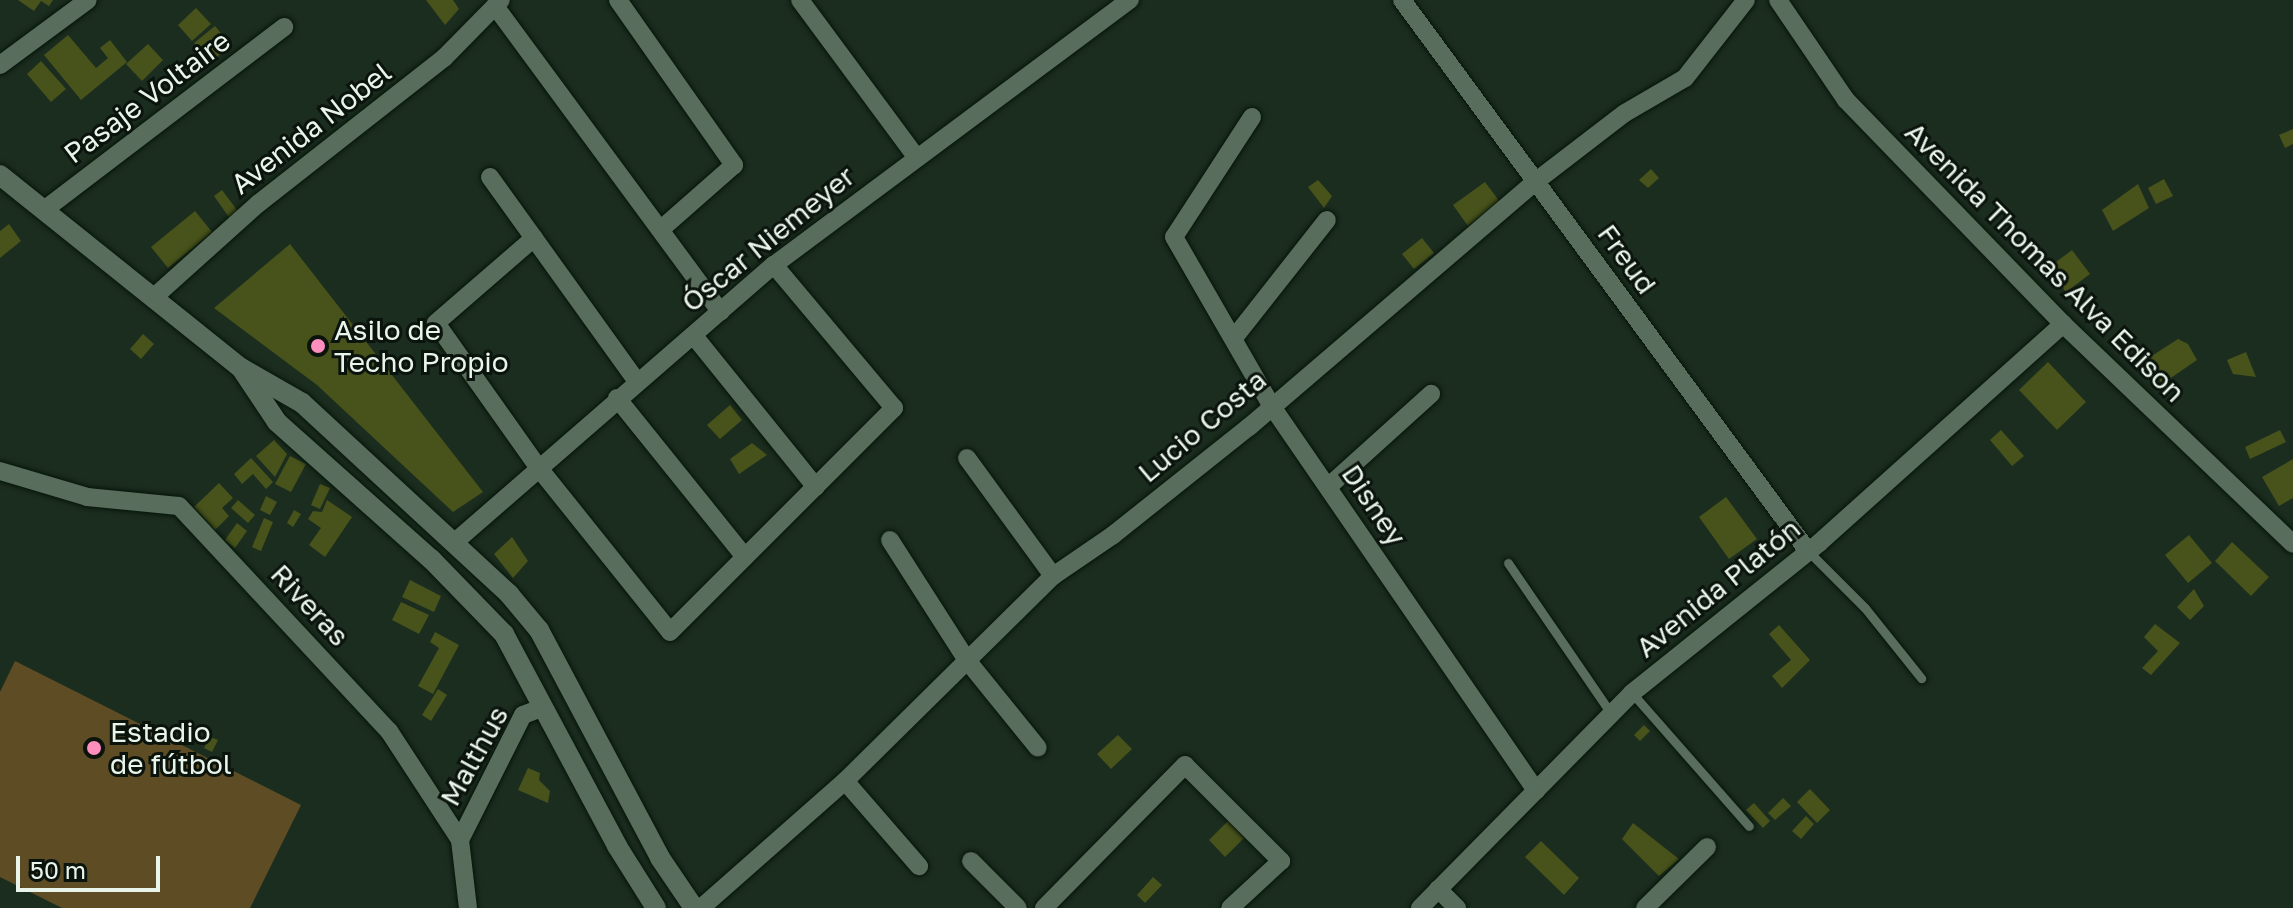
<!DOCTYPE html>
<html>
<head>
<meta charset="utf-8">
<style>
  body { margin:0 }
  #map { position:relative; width:2293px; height:908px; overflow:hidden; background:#1b2d1f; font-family:"Golos Text",sans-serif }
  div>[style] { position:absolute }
  .green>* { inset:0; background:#5d4c24 }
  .building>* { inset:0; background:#48521b }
  .roads { filter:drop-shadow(0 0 2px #051508) drop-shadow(0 0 2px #051508) }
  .service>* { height:9px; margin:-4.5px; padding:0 4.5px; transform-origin:4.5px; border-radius:4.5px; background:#596d5c }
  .minor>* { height:18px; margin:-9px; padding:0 9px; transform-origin:9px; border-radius:9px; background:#596d5c }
  .tertiary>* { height:20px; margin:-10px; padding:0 10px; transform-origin:10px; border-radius:10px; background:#596d5c }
  .dots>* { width:22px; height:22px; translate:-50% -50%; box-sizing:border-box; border:4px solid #0b130d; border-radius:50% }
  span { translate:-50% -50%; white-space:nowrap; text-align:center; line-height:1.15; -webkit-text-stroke:6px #0b130d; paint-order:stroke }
  .street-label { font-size:28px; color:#e9f5eb }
  .poi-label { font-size:28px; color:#e9f5eb }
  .left { translate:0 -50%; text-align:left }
  .scale { position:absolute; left:16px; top:856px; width:144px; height:36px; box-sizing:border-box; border:4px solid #e9f5eb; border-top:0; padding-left:10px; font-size:24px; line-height:28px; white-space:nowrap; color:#e9f5eb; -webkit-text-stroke:6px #0b130d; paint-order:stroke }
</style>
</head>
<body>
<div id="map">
  <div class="green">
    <div style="clip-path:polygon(15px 661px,301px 805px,250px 908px,62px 908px,0 877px,0 692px)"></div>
  </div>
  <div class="building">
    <div style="clip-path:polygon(18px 0,53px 0,49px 6px,41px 1px,34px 11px)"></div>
    <div style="clip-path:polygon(426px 0,453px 0,459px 9px,445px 25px)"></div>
    <div style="clip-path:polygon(196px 8px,211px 24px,192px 41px,178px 25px)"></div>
    <div style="clip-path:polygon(215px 26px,231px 45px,210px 63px,194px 43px)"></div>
    <div style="clip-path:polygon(68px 35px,96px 68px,108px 58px,100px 48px,110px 40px,127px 62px,81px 100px,44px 55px)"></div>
    <div style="clip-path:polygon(148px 44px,163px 60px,142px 81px,126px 64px)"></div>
    <div style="clip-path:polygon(41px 61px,66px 89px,51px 102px,27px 74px)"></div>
    <div style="clip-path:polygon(2293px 129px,2293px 144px,2285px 148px,2279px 135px)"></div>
    <div style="clip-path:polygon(1651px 169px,1659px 178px,1648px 188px,1639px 180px)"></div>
    <div style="clip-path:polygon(2164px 179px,2173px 196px,2156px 204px,2148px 188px)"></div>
    <div style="clip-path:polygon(1318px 180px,1332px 196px,1324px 208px,1308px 187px)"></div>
    <div style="clip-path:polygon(1485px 182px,1500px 202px,1468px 226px,1453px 205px)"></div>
    <div style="clip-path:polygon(2138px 184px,2149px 208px,2113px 231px,2102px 210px)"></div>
    <div style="clip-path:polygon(222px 190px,240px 214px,231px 220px,214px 196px)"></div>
    <div style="clip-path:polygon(195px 211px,212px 232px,168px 268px,151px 247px)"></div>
    <div style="clip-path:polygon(9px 224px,21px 241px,0 258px,0 231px)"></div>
    <div style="clip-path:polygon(1422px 238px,1434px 253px,1414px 269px,1402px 254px)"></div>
    <div style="clip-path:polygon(290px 244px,483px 492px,453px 512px,317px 385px,214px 308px)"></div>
    <div style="clip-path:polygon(2072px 250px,2090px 274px,2066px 292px,2048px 268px)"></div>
    <div style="clip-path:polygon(143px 334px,154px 344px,141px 359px,130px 349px)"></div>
    <div style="clip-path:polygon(2178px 339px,2188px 344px,2197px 360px,2162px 384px,2147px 359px)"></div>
    <div style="clip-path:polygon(2246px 352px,2256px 377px,2233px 374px,2227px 360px)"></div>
    <div style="clip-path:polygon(2048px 362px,2086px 402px,2057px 430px,2019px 390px)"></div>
    <div style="clip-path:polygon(730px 405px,742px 420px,720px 439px,707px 425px)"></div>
    <div style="clip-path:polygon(2001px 430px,2024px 456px,2012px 466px,1990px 440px)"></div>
    <div style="clip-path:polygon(2280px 430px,2286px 442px,2250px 459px,2245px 447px)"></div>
    <div style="clip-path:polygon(274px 440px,287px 454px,275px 477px,256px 456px)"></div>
    <div style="clip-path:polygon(752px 443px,767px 455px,739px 474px,730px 459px)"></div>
    <div style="clip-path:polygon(290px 456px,306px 464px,291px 492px,275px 484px)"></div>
    <div style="clip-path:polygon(251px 458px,273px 482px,266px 489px,253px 474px,242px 484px,234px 474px)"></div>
    <div style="clip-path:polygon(2293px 459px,2293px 498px,2279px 506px,2262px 477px)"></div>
    <div style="clip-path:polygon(219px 483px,233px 498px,222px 508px,229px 516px,215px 530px,194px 507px)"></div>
    <div style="clip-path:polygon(320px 484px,330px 488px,320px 509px,311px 505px)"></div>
    <div style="clip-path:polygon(266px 496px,277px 502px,270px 515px,260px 510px)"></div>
    <div style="clip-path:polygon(1726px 497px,1757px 539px,1729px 559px,1699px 517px)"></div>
    <div style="clip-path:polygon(238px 500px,255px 515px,248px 523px,231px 508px)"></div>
    <div style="clip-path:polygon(327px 500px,352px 517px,325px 557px,309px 545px,321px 528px,308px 519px,313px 511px,322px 512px)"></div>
    <div style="clip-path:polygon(294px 510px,301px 514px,293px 527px,287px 523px)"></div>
    <div style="clip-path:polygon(264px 518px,273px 522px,261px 551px,252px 547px)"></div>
    <div style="clip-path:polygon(237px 523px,247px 531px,235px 548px,225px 540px)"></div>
    <div style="clip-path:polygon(2189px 535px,2212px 563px,2188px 583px,2165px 555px)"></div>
    <div style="clip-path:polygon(512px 537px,528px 561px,513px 578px,494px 554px)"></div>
    <div style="clip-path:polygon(2232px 542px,2269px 577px,2251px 596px,2215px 561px)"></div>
    <div style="clip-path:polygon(410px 580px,441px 596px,434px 612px,402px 597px)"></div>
    <div style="clip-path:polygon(2194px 589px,2204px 606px,2190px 620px,2177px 607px)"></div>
    <div style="clip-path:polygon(401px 602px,429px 615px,419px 634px,392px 620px)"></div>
    <div style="clip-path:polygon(2155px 624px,2180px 643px,2151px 675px,2142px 668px,2158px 651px,2144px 637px)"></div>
    <div style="clip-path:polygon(1779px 625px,1810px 660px,1782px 688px,1772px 676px,1791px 660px,1769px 634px)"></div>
    <div style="clip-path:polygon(435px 632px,459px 645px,433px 694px,418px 686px,439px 648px,430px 642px)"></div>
    <div style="clip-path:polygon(438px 689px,447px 695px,431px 721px,422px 715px)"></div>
    <div style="clip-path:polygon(183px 725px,196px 730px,193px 740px,179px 735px)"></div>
    <div style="clip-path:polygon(1644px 725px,1650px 731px,1640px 741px,1634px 735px)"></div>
    <div style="clip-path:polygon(1118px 735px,1132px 749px,1111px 769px,1097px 754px)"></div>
    <div style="clip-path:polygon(210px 737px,218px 740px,212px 752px,204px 748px)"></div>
    <div style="clip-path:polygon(528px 768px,540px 773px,539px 780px,550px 791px,548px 803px,518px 790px)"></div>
    <div style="clip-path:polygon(1810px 789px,1830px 810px,1817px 823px,1797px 802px)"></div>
    <div style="clip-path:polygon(1783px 798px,1791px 806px,1775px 820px,1768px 813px)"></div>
    <div style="clip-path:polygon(1754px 803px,1770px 821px,1763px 828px,1746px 810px)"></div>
    <div style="clip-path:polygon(1806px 816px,1814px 824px,1801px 839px,1792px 831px)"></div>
    <div style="clip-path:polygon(1228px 821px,1244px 838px,1225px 857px,1209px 840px)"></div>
    <div style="clip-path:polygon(1633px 823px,1679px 859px,1659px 876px,1622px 839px)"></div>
    <div style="clip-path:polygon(1541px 841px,1579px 878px,1564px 895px,1525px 857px)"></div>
    <div style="clip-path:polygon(1153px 877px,1162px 885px,1145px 903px,1137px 895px)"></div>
  </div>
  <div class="roads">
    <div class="service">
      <div style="left:1807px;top:550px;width:82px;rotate:45deg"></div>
      <div style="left:1865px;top:608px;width:90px;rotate:51.3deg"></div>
      <div style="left:1508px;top:563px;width:184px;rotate:55.6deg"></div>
      <div style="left:1632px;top:693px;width:177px;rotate:48.7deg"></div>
    </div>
    <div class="minor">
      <div style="left:618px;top:0;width:202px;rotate:54.9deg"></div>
      <div style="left:734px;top:165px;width:98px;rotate:138.7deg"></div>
      <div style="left:800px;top:0;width:195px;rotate:53.5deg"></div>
      <div style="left:1402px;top:0;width:683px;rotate:53.63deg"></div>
      <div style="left:1778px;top:0;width:121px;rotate:55.8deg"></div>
      <div style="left:1846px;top:100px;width:312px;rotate:45.9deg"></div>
      <div style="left:2063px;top:324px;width:318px;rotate:43.7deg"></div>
      <div style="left:495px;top:6px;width:380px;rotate:53.6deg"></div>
      <div style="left:0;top:65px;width:109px;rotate:-36.5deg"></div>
      <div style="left:1252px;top:117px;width:143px;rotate:123deg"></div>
      <div style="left:1174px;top:237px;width:194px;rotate:60deg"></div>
      <div style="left:1271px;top:405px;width:468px;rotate:55.5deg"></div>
      <div style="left:490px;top:177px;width:250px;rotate:54.3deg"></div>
      <div style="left:44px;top:210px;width:302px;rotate:-37.3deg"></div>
      <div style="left:534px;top:238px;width:130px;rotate:139.1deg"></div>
      <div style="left:436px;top:323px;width:176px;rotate:54.7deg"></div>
      <div style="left:538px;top:467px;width:211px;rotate:51.3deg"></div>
      <div style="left:670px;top:632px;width:317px;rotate:-45deg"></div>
      <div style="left:894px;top:408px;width:187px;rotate:-130deg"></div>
      <div style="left:153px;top:298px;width:142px;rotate:-41.9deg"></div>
      <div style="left:259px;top:203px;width:235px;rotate:-38.1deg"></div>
      <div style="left:444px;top:58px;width:81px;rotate:-45.5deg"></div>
      <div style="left:694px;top:336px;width:194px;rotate:51.1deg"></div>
      <div style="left:1234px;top:338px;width:150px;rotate:-51.8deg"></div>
      <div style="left:617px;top:398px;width:204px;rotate:51.2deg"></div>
      <div style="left:967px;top:458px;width:146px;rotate:53.9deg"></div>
      <div style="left:0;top:471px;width:91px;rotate:16.6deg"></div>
      <div style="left:87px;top:497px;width:92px;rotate:5.6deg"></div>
      <div style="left:179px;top:506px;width:308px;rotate:47deg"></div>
      <div style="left:389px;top:731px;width:130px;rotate:56.9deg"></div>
      <div style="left:460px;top:840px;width:68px;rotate:83.3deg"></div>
      <div style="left:1328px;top:487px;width:139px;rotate:-42.1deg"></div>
      <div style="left:890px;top:540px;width:141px;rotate:57.4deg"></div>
      <div style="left:966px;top:659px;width:114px;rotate:51deg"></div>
      <div style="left:456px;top:541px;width:421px;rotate:-41deg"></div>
      <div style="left:774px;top:265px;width:444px;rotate:-36.7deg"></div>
      <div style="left:845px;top:781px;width:113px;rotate:49deg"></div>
      <div style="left:460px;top:840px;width:140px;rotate:-63.3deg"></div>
      <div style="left:523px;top:715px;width:22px;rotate:-21deg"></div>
      <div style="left:971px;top:861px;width:66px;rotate:45deg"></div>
      <div style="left:1438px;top:889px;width:27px;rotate:45deg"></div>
      <div style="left:701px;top:908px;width:192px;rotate:-41.4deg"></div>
      <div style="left:845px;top:781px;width:292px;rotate:-44.6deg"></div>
      <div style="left:1053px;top:576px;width:73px;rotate:-34.3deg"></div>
      <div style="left:1113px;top:535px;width:174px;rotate:-38.5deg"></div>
      <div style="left:1249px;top:427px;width:377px;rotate:-40.6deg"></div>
      <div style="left:1535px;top:182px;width:113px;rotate:-37.5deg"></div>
      <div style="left:1625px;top:113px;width:69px;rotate:-30.3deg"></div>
      <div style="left:1685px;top:78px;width:99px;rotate:-52deg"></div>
      <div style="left:1044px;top:908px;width:201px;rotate:-45.4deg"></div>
      <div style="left:1185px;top:765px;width:136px;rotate:45deg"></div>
      <div style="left:1281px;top:861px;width:69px;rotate:137.3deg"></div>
      <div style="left:1420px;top:908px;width:302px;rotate:-45.4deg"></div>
      <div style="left:1632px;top:693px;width:240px;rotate:-38.7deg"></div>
      <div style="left:1819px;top:543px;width:328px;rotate:-41.9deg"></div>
      <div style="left:1645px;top:908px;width:87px;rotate:-44.5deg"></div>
    </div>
    <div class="tertiary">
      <div style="left:0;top:175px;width:309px;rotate:38.7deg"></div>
      <div style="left:241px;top:368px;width:70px;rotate:29.8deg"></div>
      <div style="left:302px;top:403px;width:282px;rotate:42.7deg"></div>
      <div style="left:509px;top:594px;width:47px;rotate:50.2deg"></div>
      <div style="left:539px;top:630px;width:258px;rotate:62deg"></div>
      <div style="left:660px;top:858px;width:60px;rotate:55.8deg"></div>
      <div style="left:243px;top:371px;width:61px;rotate:56.3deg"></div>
      <div style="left:277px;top:422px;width:206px;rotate:41.7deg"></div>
      <div style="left:431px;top:559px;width:105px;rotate:45.8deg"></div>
      <div style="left:504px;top:634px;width:240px;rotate:61.9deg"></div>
      <div style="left:617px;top:846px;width:73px;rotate:57.8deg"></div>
    </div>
  </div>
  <div class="dots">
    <div style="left:318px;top:346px;background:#fd8ebe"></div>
    <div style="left:94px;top:748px;background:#fd8ebe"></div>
  </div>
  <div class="street-label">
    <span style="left:147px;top:97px;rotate:-37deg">Pasaje Voltaire</span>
    <span style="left:311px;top:128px;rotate:-38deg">Avenida Nobel</span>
    <span style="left:768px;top:239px;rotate:-39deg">Óscar Niemeyer</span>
    <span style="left:1627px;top:259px;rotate:54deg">Freud</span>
    <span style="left:2045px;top:262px;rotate:45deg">Avenida Thomas Alva Edison</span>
    <span style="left:1202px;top:426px;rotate:-40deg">Lucio Costa</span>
    <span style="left:1374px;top:505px;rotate:56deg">Disney</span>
    <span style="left:1718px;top:588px;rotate:-39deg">Avenida Platón</span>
    <span style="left:310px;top:605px;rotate:47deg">Riveras</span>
    <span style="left:474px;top:756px;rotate:-61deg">Malthus</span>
  </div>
  <div class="poi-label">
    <span class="left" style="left:334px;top:346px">Asilo de<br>Techo Propio</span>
    <span class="left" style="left:110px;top:748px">Estadio<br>de fútbol</span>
  </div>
  <div class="scale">50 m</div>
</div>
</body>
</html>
